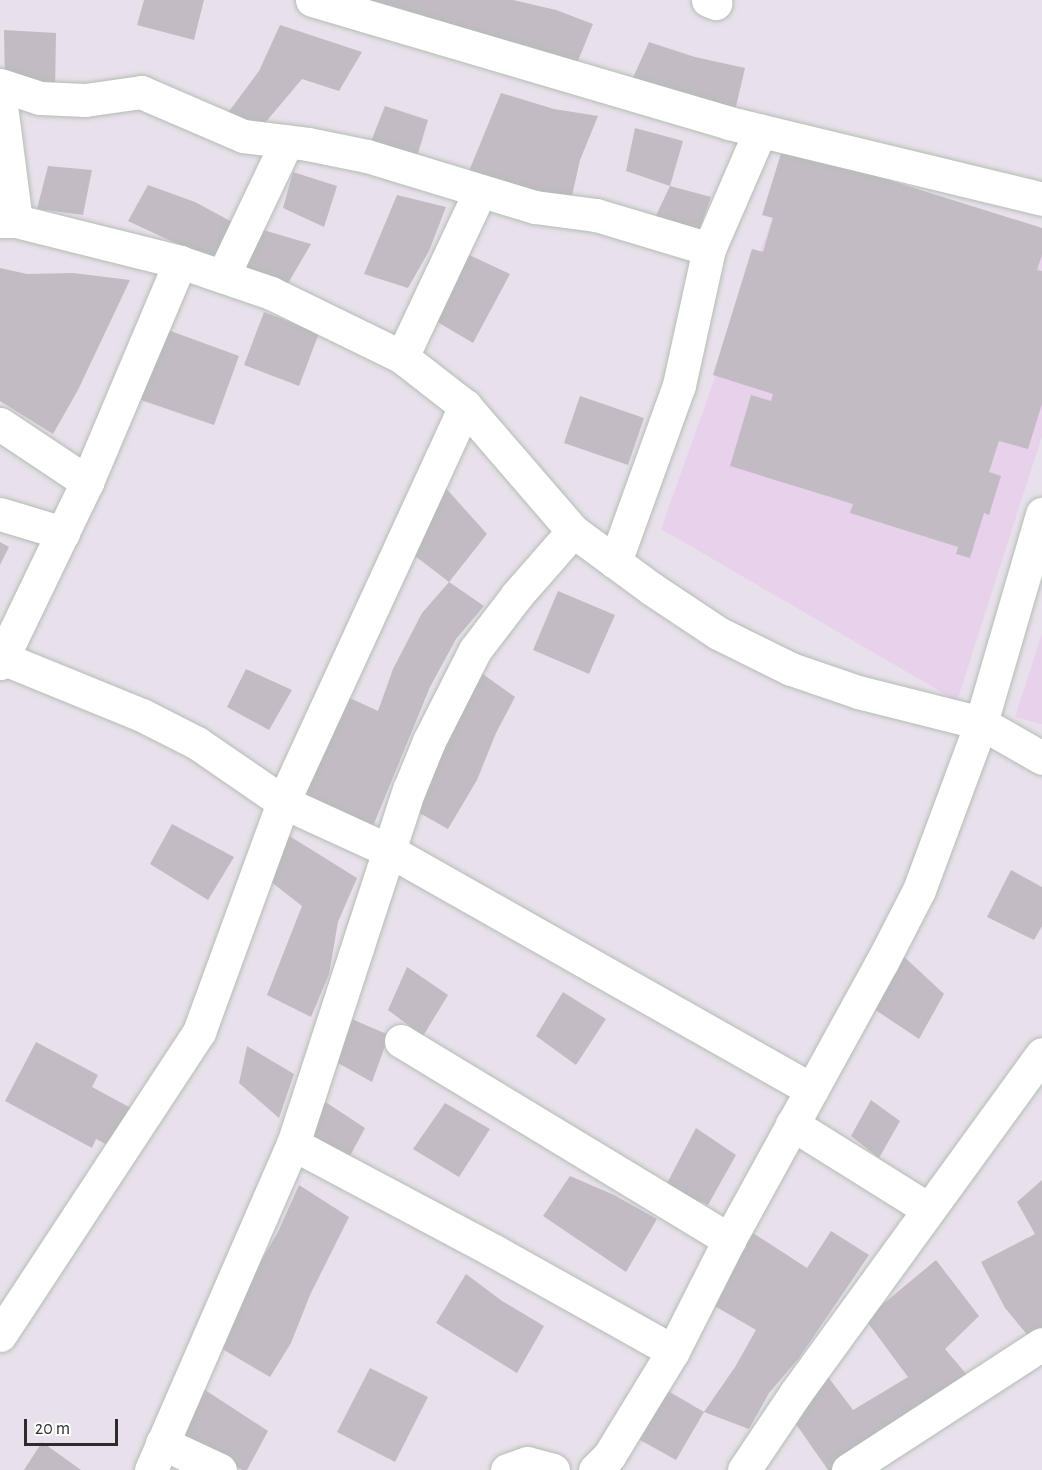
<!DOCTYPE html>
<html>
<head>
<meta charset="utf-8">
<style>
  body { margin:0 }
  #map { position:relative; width:1042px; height:1470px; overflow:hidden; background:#e8e0eb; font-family:"Alegreya Sans",sans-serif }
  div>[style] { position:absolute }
  .education>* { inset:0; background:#e7d1eb }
  .building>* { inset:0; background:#c2bbc4 }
  .roads { filter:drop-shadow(0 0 2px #b3beb3) drop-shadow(0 0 2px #b3beb3) }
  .minor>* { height:33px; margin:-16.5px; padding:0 16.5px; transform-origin:16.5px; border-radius:16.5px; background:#fff }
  span { translate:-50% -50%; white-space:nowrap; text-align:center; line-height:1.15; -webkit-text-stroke:4.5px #fff; paint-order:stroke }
  .scale { position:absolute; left:24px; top:1419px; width:94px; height:27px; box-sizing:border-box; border:3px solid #2c2c2c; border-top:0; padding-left:8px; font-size:18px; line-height:21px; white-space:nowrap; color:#2c2c2c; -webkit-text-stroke:4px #fff; paint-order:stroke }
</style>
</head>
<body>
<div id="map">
  <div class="education">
    <div style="clip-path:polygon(790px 168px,1042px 233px,1042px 436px,957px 701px,661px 529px)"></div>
    <div style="clip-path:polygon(1042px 633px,1042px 724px,1015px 717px)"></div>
  </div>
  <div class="building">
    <div style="clip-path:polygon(144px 0,204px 0,194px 40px,137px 25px)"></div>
    <div style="clip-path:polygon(368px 0,513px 0,556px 10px,593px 24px,575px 68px)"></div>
    <div style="clip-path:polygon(280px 25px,362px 52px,339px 91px,302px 79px,259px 130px,227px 114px,259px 71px)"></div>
    <div style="clip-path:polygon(4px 30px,56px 33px,55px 92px,5px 84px)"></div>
    <div style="clip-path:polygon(649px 42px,695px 57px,745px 68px,734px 115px,631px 82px)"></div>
    <div style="clip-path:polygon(501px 93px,554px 109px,598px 116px,580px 160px,570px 205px,469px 171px)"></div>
    <div style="clip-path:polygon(385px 106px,428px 120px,416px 160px,370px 144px)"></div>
    <div style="clip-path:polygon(635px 128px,683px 141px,670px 186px,626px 171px)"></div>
    <div style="clip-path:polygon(783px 147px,1042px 228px,1042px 255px,1037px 270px,1042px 271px,1042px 404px,1028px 449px,999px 441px,989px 472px,1001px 476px,989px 515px,984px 513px,970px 558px,956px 554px,958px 547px,850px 513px,853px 504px,730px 466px,751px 395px,771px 401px,773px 394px,713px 375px,752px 249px,763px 252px,773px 218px,762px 215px)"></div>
    <div style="clip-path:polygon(48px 166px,92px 170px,83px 215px,37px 209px)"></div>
    <div style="clip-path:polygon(293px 172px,337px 186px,324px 227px,283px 208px)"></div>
    <div style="clip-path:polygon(148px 185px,195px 202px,234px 223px,216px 262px,128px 221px)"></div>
    <div style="clip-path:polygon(670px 186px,711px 197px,698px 234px,653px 222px)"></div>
    <div style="clip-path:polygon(397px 195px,446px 207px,429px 251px,408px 288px,364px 274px)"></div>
    <div style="clip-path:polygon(263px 230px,311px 244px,287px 285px,244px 266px)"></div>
    <div style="clip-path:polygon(465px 253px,510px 274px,473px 343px,429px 317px)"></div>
    <div style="clip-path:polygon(0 268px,27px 274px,73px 273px,130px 280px,78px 390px,53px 434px,0 401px)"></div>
    <div style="clip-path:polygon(264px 312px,319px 333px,299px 386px,244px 365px)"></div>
    <div style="clip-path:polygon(157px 326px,239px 356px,214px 425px,132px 397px)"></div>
    <div style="clip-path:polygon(580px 396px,644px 418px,628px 465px,564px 443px)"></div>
    <div style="clip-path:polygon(443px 485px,487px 534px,449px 582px,484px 606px,456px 639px,430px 687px,371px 831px,291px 786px,339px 693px,378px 711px,393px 669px,422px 613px,449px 582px,402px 546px)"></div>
    <div style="clip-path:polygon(0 542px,9px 547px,0 565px)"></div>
    <div style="clip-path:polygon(558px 591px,615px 615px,589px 674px,533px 650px)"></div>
    <div style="clip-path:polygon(473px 667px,515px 697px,496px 733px,477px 780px,448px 829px,405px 805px)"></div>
    <div style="clip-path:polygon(246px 669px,292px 690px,269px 730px,227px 707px)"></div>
    <div style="clip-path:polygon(172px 824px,234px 857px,208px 900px,150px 864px)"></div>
    <div style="clip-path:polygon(283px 832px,357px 878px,338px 922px,329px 974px,311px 1017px,267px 995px,302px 906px,261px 874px)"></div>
    <div style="clip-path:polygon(1011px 870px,1042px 887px,1042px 926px,1034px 940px,987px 917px)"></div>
    <div style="clip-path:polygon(900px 953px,944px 994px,919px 1039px,865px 1003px)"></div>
    <div style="clip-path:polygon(407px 967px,448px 995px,423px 1036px,388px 1010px)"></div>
    <div style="clip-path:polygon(563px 992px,606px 1019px,576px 1065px,536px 1036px)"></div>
    <div style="clip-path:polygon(347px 1017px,389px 1035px,372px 1082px,329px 1058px)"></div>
    <div style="clip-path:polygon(36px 1042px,98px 1075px,92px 1087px,140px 1113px,119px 1151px,96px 1139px,92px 1148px,5px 1101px)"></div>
    <div style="clip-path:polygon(247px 1046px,294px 1074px,279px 1118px,239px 1083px)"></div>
    <div style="clip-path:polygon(871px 1100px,900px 1121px,879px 1158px,851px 1136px)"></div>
    <div style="clip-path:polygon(324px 1101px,365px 1128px,344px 1167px,299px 1142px)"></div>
    <div style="clip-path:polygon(445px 1103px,490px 1129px,459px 1177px,413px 1149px)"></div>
    <div style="clip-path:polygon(696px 1128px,736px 1155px,708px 1205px,665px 1187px)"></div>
    <div style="clip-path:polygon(570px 1176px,614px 1195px,657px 1219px,626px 1272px,543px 1216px)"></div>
    <div style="clip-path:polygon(1042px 1180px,1042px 1330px,1030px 1338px,1005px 1308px,981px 1262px,1035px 1234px,1017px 1202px)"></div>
    <div style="clip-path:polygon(299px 1185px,349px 1217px,310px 1295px,291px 1343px,270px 1377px,217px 1346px,233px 1309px,278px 1232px)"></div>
    <div style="clip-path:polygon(831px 1231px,869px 1255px,799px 1358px,769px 1393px,749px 1429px,704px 1412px,735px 1367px,756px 1330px,713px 1305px,732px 1265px,753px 1233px,807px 1268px)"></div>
    <div style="clip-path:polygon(936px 1260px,979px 1316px,945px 1349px,974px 1383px,843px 1470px,828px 1470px,789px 1414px,822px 1369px,853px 1410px,908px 1377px,865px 1319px)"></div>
    <div style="clip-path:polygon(466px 1274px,502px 1301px,544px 1326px,517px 1373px,436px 1323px)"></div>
    <div style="clip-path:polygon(370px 1368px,428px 1397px,395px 1462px,337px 1432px)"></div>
    <div style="clip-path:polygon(199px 1386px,268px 1431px,247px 1470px,242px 1470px,177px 1434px)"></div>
    <div style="clip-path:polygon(663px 1388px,704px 1412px,676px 1460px,633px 1436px)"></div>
    <div style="clip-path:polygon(42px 1442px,81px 1470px,24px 1470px)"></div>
  </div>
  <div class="roads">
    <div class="minor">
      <div style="left:312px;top:0;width:435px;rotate:16.4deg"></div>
      <div style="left:729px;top:123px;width:322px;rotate:13.6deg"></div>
      <div style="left:708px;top:0;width:8px;rotate:23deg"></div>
      <div style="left:0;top:85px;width:42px;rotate:18deg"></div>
      <div style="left:40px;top:98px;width:45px;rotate:2.5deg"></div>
      <div style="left:85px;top:100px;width:57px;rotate:-8.1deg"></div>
      <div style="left:141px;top:92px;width:111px;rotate:23.3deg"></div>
      <div style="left:243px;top:136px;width:65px;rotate:7deg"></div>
      <div style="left:308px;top:144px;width:60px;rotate:11.5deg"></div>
      <div style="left:367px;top:156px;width:176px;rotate:16.9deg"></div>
      <div style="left:535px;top:207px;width:62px;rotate:7.5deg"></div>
      <div style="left:596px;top:215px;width:118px;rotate:16.7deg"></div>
      <div style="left:709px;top:249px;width:129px;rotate:-66.6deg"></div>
      <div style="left:0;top:98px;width:124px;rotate:82.6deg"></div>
      <div style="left:0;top:221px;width:16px"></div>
      <div style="left:16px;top:221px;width:169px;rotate:14deg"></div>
      <div style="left:180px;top:262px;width:239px;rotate:112.9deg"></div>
      <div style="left:87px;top:482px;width:201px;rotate:115.7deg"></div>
      <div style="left:180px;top:262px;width:96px;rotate:18.8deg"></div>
      <div style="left:271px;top:293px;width:146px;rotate:26deg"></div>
      <div style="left:402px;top:357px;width:80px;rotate:37.9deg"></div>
      <div style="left:465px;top:406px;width:165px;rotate:49.2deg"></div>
      <div style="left:573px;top:531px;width:98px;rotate:36.3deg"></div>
      <div style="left:652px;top:589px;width:79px;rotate:33.7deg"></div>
      <div style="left:718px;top:633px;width:81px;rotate:26.3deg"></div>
      <div style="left:791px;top:669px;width:71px;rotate:18.9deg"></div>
      <div style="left:858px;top:692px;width:127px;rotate:14.1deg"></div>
      <div style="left:981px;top:723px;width:70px;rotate:29.8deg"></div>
      <div style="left:223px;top:276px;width:149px;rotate:-64.6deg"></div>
      <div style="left:402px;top:357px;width:183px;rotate:-64.8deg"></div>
      <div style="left:0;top:424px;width:105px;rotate:33.7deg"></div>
      <div style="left:0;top:514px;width:66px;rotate:16.8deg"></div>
      <div style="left:615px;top:562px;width:188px;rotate:-70.1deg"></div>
      <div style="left:679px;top:385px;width:139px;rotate:-77.6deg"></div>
      <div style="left:2px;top:658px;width:151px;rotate:22.2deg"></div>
      <div style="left:142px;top:715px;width:62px;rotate:27deg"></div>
      <div style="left:197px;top:743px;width:104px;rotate:34.5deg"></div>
      <div style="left:283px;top:802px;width:115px;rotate:24.6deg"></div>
      <div style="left:388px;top:850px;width:487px;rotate:29.5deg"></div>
      <div style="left:401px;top:1041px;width:384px;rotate:31.2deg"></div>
      <div style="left:792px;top:1124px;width:160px;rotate:32deg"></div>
      <div style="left:293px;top:1144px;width:228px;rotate:28deg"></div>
      <div style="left:494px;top:1251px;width:205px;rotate:29.2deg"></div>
      <div style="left:0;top:1335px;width:363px;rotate:-56.7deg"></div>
      <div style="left:199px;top:1032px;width:245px;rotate:-69.9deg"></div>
      <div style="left:283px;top:802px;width:436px;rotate:-65.3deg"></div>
      <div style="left:162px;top:1443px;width:64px;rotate:25deg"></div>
      <div style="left:151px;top:1470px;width:356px;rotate:-66.5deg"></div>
      <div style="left:293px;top:1144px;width:373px;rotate:-71.9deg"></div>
      <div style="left:409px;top:790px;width:53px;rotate:-67.8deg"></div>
      <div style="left:429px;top:741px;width:102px;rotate:-63.2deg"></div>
      <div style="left:475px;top:650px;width:69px;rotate:-52.6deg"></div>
      <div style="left:517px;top:595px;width:85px;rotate:-48.8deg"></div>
      <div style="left:507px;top:1470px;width:21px;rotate:-19deg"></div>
      <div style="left:527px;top:1463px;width:27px;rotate:15deg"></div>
      <div style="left:595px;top:1470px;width:20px;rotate:-45deg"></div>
      <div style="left:609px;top:1456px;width:123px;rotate:-58.6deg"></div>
      <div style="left:673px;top:1351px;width:124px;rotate:-63.2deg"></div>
      <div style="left:729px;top:1240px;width:317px;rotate:-61.2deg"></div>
      <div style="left:882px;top:962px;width:81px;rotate:-62.8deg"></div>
      <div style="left:919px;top:890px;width:178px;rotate:-69.6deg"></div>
      <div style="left:981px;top:723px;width:218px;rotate:-73.7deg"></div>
      <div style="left:744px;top:1470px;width:92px;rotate:-56.1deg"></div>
      <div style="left:795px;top:1394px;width:420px;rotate:-54deg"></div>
      <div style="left:848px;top:1470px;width:231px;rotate:-33deg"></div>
    </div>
  </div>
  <div class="scale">20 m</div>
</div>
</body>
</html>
